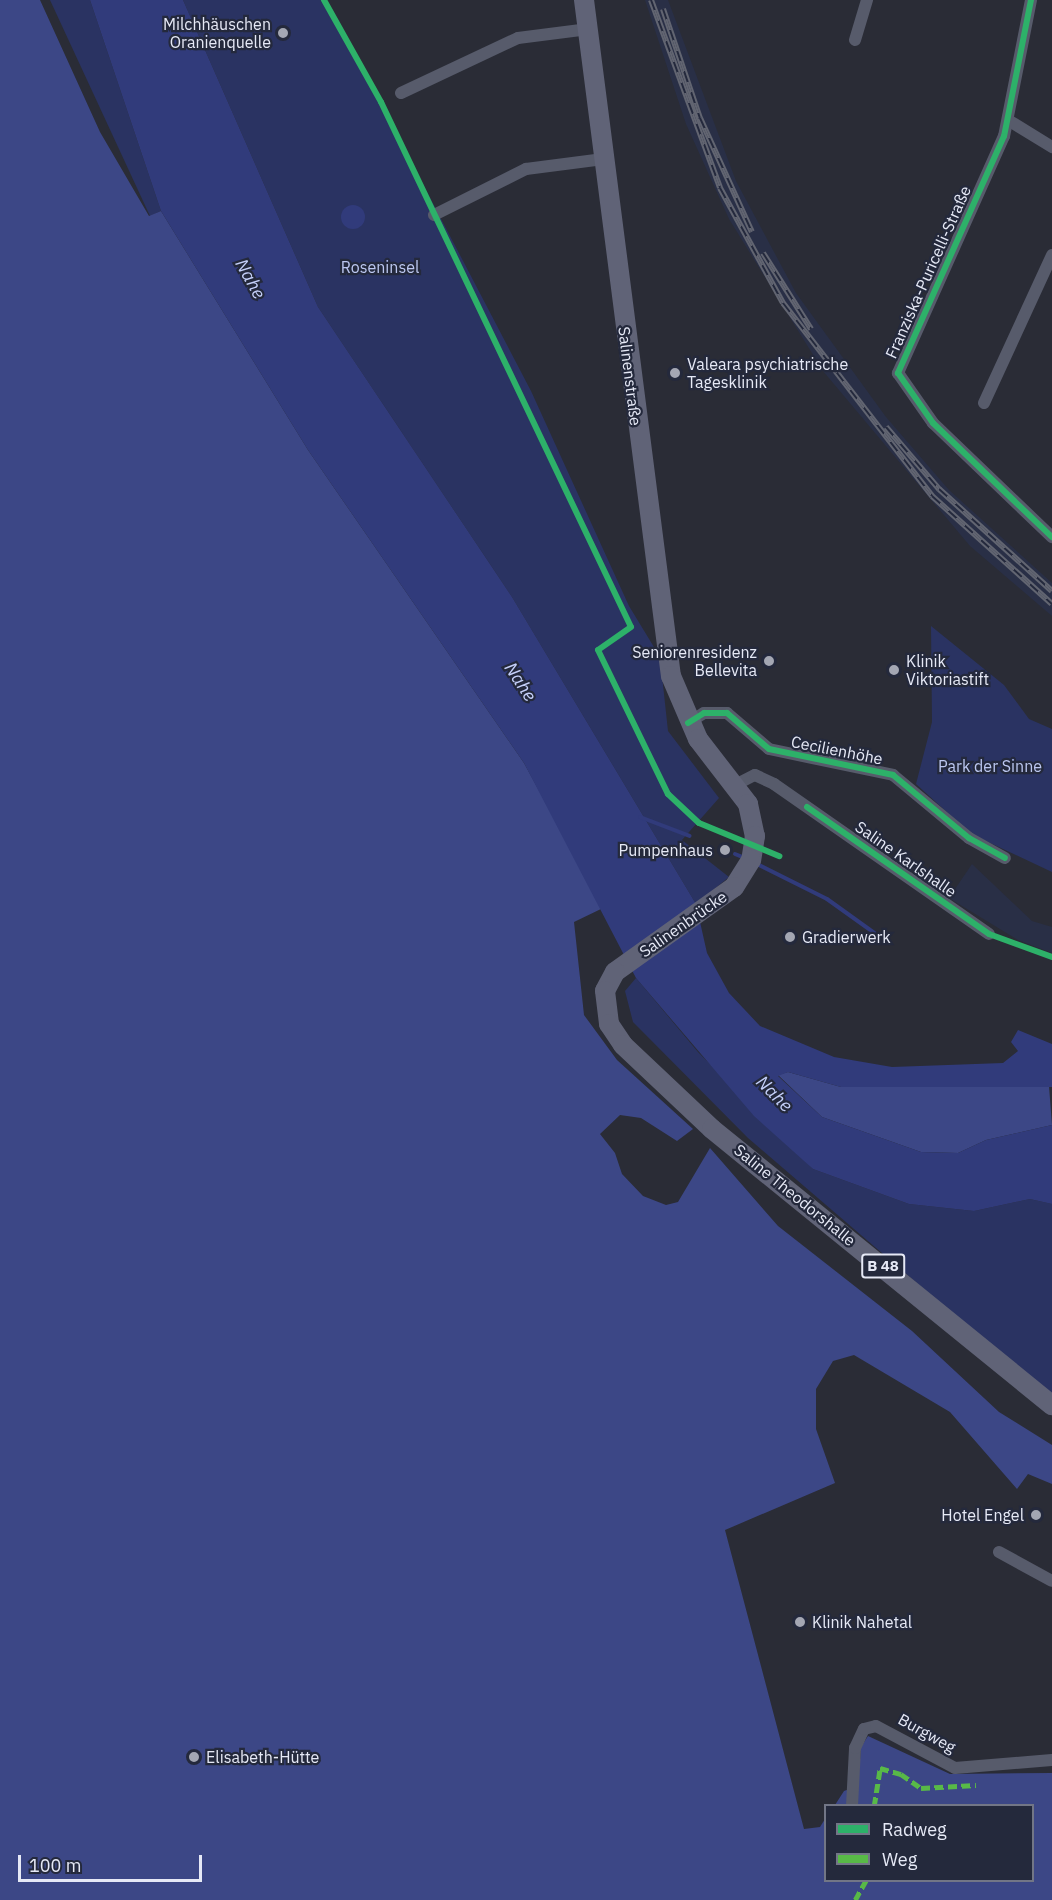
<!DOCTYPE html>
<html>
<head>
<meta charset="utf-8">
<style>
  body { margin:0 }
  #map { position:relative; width:1052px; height:1900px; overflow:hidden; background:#2a2c36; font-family:"IBM Plex Sans",sans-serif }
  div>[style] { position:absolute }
  .built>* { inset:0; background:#292f46 }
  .green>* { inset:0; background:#2a3362 }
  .forest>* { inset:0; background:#3c4786 }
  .water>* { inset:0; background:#313b7b }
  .round { border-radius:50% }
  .stream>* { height:4px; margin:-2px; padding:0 2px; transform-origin:2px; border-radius:2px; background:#313b7b }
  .minor>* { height:12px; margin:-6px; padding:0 6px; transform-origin:6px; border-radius:6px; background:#575b6b }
  .primary>* { height:20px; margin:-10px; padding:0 10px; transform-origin:10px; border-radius:10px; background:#606377 }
  .rail>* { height:6px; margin-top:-3px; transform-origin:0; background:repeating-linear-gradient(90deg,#24293c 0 11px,#626571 0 22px); box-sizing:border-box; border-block:2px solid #626571 }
  .quiet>* { height:4.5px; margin-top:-2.25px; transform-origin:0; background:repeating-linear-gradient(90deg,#58b947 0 9px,transparent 0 13.5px) }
  .cycleway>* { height:6px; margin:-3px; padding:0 3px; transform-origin:3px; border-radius:3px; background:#2db169 }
  .dots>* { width:16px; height:16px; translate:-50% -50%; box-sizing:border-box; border:3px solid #24293c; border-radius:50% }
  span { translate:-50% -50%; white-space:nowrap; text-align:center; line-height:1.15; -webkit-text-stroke:4.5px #24293c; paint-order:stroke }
  .shield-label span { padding:2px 4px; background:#24293c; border:2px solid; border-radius:4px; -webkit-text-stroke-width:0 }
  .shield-label { font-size:15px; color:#e6e9f6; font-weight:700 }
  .poi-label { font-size:16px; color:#e6e9f6 }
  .right { translate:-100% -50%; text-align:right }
  .left { translate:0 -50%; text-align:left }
  .park-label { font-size:16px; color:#bcc7f0 }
  .street-label { font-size:16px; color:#e6e9f6 }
  .water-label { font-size:18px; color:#c5d0fa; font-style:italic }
  .legend { position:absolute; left:824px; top:1804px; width:210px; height:78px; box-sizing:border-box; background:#24293c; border:2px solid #727686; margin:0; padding:8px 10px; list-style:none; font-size:18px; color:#e6e9f6 }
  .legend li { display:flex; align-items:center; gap:12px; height:30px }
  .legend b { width:30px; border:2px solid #727686 }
  .scale { position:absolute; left:18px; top:1855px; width:184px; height:27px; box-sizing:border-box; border:3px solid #e6e9f6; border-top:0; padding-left:8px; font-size:18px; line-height:21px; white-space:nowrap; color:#e6e9f6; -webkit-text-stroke:4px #24293c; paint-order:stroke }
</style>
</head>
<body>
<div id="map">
  <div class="built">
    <div style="clip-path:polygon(645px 0,668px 0,736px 181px,796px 293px,886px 417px,949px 490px,1052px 583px,1052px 616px,970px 546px,823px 371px,729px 219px,686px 124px)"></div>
    <div style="clip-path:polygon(972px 864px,1032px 921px,1052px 927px,1052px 953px,1018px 940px,949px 898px)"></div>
  </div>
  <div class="green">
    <div style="clip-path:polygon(50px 0,90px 0,161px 211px,150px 216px)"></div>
    <div style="clip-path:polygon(183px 0,324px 0,345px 35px,531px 391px,629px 606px,660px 657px,668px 731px,719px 798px,682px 840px,729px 877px,696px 904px,512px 597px,318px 307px)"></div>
    <div style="clip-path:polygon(931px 626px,1004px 685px,1029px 719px,1052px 729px,1052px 872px,971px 834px,916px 784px,932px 722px)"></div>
    <div style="clip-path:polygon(636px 978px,698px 1052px,813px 1169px,909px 1204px,974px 1211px,1030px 1199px,1052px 1204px,1052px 1399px,748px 1138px,633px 1022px,625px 991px)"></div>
  </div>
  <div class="forest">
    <div style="clip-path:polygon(0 0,40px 0,100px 132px,149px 216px,161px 211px,308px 450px,524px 763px,603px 908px,574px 922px,584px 1015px,617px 1060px,693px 1129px,677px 1141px,641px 1118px,620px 1115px,600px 1134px,615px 1153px,622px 1174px,643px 1196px,666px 1205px,678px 1202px,710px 1148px,778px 1226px,912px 1331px,999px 1412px,1052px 1445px,1052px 1484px,1028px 1474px,1017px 1489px,950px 1412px,854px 1355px,833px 1361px,816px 1389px,816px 1429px,835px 1483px,725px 1530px,804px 1829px,820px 1827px,825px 1819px,826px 1880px,1032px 1880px,1032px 1806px,835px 1805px,844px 1791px,858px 1786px,861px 1747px,868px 1736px,950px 1774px,1052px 1773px,1052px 1900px,0 1900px)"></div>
    <div style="clip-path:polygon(788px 1072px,841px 1087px,1049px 1086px,1052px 1125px,986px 1140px,958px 1153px,921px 1152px,822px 1117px,778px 1075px)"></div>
  </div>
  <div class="water">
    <div style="clip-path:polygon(90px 0,183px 0,318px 307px,512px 597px,696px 904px,707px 953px,729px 993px,760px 1026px,834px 1057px,892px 1067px,1003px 1063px,1018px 1051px,1011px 1042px,1018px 1030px,1052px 1044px,1052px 1087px,841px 1087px,788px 1072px,778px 1076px,822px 1117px,921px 1152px,958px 1153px,986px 1140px,1052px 1125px,1052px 1204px,1030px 1199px,974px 1211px,909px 1204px,813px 1169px,754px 1116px,636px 978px,524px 763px,308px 450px,161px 211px)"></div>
    <div class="round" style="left:341px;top:205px;width:24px;height:24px"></div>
  </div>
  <div class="stream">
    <div style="left:640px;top:817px;width:53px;rotate:20.8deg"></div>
    <div style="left:735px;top:854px;width:11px;rotate:22deg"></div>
    <div style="left:755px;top:863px;width:80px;rotate:26.6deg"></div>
    <div style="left:827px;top:899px;width:65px;rotate:35.6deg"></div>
  </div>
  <div class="minor">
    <div style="left:1031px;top:0;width:139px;rotate:101.2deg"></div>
    <div style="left:1004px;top:136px;width:260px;rotate:114.1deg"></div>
    <div style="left:898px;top:373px;width:61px;rotate:55deg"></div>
    <div style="left:933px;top:423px;width:165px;rotate:43.8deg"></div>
    <div style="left:855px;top:40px;width:42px;rotate:-73.3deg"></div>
    <div style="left:401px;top:93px;width:129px;rotate:-25.2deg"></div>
    <div style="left:518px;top:38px;width:71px;rotate:-7.3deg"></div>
    <div style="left:1008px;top:120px;width:52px;rotate:31.5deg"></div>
    <div style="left:434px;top:215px;width:103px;rotate:-26.6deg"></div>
    <div style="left:526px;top:169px;width:78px;rotate:-7.4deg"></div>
    <div style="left:984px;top:403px;width:163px;rotate:-65.3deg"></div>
    <div style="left:688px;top:723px;width:19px;rotate:-32deg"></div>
    <div style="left:704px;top:713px;width:23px"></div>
    <div style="left:727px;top:713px;width:55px;rotate:40.6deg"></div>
    <div style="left:769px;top:749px;width:127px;rotate:11.8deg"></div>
    <div style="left:893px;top:775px;width:99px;rotate:39.7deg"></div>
    <div style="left:969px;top:838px;width:41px;rotate:29.1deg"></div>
    <div style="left:735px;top:785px;width:22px;rotate:-27deg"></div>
    <div style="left:755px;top:775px;width:21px;rotate:25deg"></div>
    <div style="left:774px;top:784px;width:262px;rotate:34.9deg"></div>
    <div style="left:999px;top:1552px;width:60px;rotate:28.7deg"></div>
    <div style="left:852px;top:1806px;width:58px;rotate:-87deg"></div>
    <div style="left:855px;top:1748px;width:21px;rotate:-65deg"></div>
    <div style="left:864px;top:1729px;width:12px;rotate:-14deg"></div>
    <div style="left:876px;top:1726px;width:89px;rotate:28deg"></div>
    <div style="left:955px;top:1768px;width:97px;rotate:-4.7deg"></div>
  </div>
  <div class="primary">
    <div style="left:584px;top:0;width:682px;rotate:82.67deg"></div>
    <div style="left:671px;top:676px;width:69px;rotate:66.8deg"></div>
    <div style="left:698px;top:739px;width:82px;rotate:52.4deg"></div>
    <div style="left:748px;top:804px;width:33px;rotate:78deg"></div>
    <div style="left:755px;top:836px;width:24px;rotate:99deg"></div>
    <div style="left:751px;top:860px;width:32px;rotate:122deg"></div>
    <div style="left:734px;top:887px;width:146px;rotate:144.5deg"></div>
    <div style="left:615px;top:972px;width:21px;rotate:118deg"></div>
    <div style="left:605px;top:991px;width:33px;rotate:83deg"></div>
    <div style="left:609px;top:1024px;width:25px;rotate:56deg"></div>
    <div style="left:623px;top:1045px;width:122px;rotate:43.3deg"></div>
    <div style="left:712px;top:1129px;width:438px;rotate:39.1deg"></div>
  </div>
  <div class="rail">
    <div style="left:651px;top:0;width:200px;rotate:69.8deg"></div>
    <div style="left:720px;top:188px;width:131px;rotate:61.3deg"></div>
    <div style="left:783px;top:303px;width:244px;rotate:52.3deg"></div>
    <div style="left:932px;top:496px;width:161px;rotate:42deg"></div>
    <div style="left:663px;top:9px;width:115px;rotate:71.3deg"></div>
    <div style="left:700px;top:118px;width:125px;rotate:65.5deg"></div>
    <div style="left:763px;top:253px;width:90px;rotate:57.7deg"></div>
    <div style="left:886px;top:427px;width:82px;rotate:49.5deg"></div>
    <div style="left:939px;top:489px;width:152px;rotate:42.1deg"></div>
  </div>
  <div class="quiet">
    <div style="left:874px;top:1806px;width:38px;rotate:-81deg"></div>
    <div style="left:880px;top:1768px;width:22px;rotate:16deg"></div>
    <div style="left:901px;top:1774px;width:24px;rotate:35deg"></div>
    <div style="left:921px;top:1788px;width:55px;rotate:-3.1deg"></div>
    <div style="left:855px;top:1900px;width:23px;rotate:-61deg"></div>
  </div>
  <div class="cycleway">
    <div style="left:324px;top:0;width:117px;rotate:60.8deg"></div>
    <div style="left:381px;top:102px;width:581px;rotate:64.54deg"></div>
    <div style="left:631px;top:627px;width:40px;rotate:145.1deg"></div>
    <div style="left:598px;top:650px;width:160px;rotate:64.1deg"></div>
    <div style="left:668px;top:794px;width:42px;rotate:43.1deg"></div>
    <div style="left:699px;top:823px;width:87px;rotate:22.4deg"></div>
    <div style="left:1031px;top:0;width:139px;rotate:101.2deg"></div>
    <div style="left:1004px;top:136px;width:260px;rotate:114.1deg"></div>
    <div style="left:898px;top:373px;width:61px;rotate:55deg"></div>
    <div style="left:933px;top:423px;width:165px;rotate:43.8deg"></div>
    <div style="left:688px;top:723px;width:19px;rotate:-32deg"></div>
    <div style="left:704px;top:713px;width:23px"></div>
    <div style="left:727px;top:713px;width:55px;rotate:40.6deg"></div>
    <div style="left:769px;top:749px;width:127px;rotate:11.8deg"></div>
    <div style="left:893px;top:775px;width:99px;rotate:39.7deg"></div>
    <div style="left:969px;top:838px;width:41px;rotate:29.1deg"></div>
    <div style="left:807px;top:807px;width:222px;rotate:34.9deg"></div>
    <div style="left:989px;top:934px;width:67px;rotate:20.1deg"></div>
  </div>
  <div class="dots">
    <div style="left:283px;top:33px;background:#a4a7b3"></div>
    <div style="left:675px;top:373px;background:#a4a7b3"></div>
    <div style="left:769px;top:661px;background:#a4a7b3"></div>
    <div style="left:894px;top:670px;background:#a4a7b3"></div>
    <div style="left:725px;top:850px;background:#a4a7b3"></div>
    <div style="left:790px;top:937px;background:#a4a7b3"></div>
    <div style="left:1036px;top:1515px;background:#a4a7b3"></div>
    <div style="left:800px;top:1622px;background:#a4a7b3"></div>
    <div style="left:194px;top:1757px;background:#a4a7b3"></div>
  </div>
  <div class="shield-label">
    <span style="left:883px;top:1266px">B 48</span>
  </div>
  <div class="poi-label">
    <span class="right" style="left:271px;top:33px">Milchhäuschen<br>Oranienquelle</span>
    <span class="left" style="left:687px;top:373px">Valeara psychiatrische<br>Tagesklinik</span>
    <span class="right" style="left:757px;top:661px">Seniorenresidenz<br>Bellevita</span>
    <span class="left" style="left:906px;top:670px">Klinik<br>Viktoriastift</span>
    <span class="right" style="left:713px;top:850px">Pumpenhaus</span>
    <span class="left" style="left:802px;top:937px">Gradierwerk</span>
    <span class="right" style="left:1024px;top:1515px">Hotel Engel</span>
    <span class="left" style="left:812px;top:1622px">Klinik Nahetal</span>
    <span class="left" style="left:206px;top:1757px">Elisabeth-Hütte</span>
  </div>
  <div class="park-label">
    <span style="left:380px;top:267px">Roseninsel</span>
    <span style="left:990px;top:766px">Park der Sinne</span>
  </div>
  <div class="street-label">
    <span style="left:928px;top:272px;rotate:-66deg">Franziska-Puricelli-Straße</span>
    <span style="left:630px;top:376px;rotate:83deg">Salinenstraße</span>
    <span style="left:837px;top:750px;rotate:11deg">Cecilienhöhe</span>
    <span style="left:906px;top:859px;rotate:35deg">Saline Karlshalle</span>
    <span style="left:683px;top:924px;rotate:-35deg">Salinenbrücke</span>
    <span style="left:795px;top:1195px;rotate:39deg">Saline Theodorshalle</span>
    <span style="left:927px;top:1733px;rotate:29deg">Burgweg</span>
  </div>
  <div class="water-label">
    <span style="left:250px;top:279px;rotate:61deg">Nahe</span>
    <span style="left:520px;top:682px;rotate:57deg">Nahe</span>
    <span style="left:774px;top:1094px;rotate:45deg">Nahe</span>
  </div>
  <ul class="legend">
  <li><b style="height:8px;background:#2db169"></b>Radweg</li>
  <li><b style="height:8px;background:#58b947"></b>Weg</li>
  </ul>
  <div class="scale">100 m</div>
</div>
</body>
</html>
